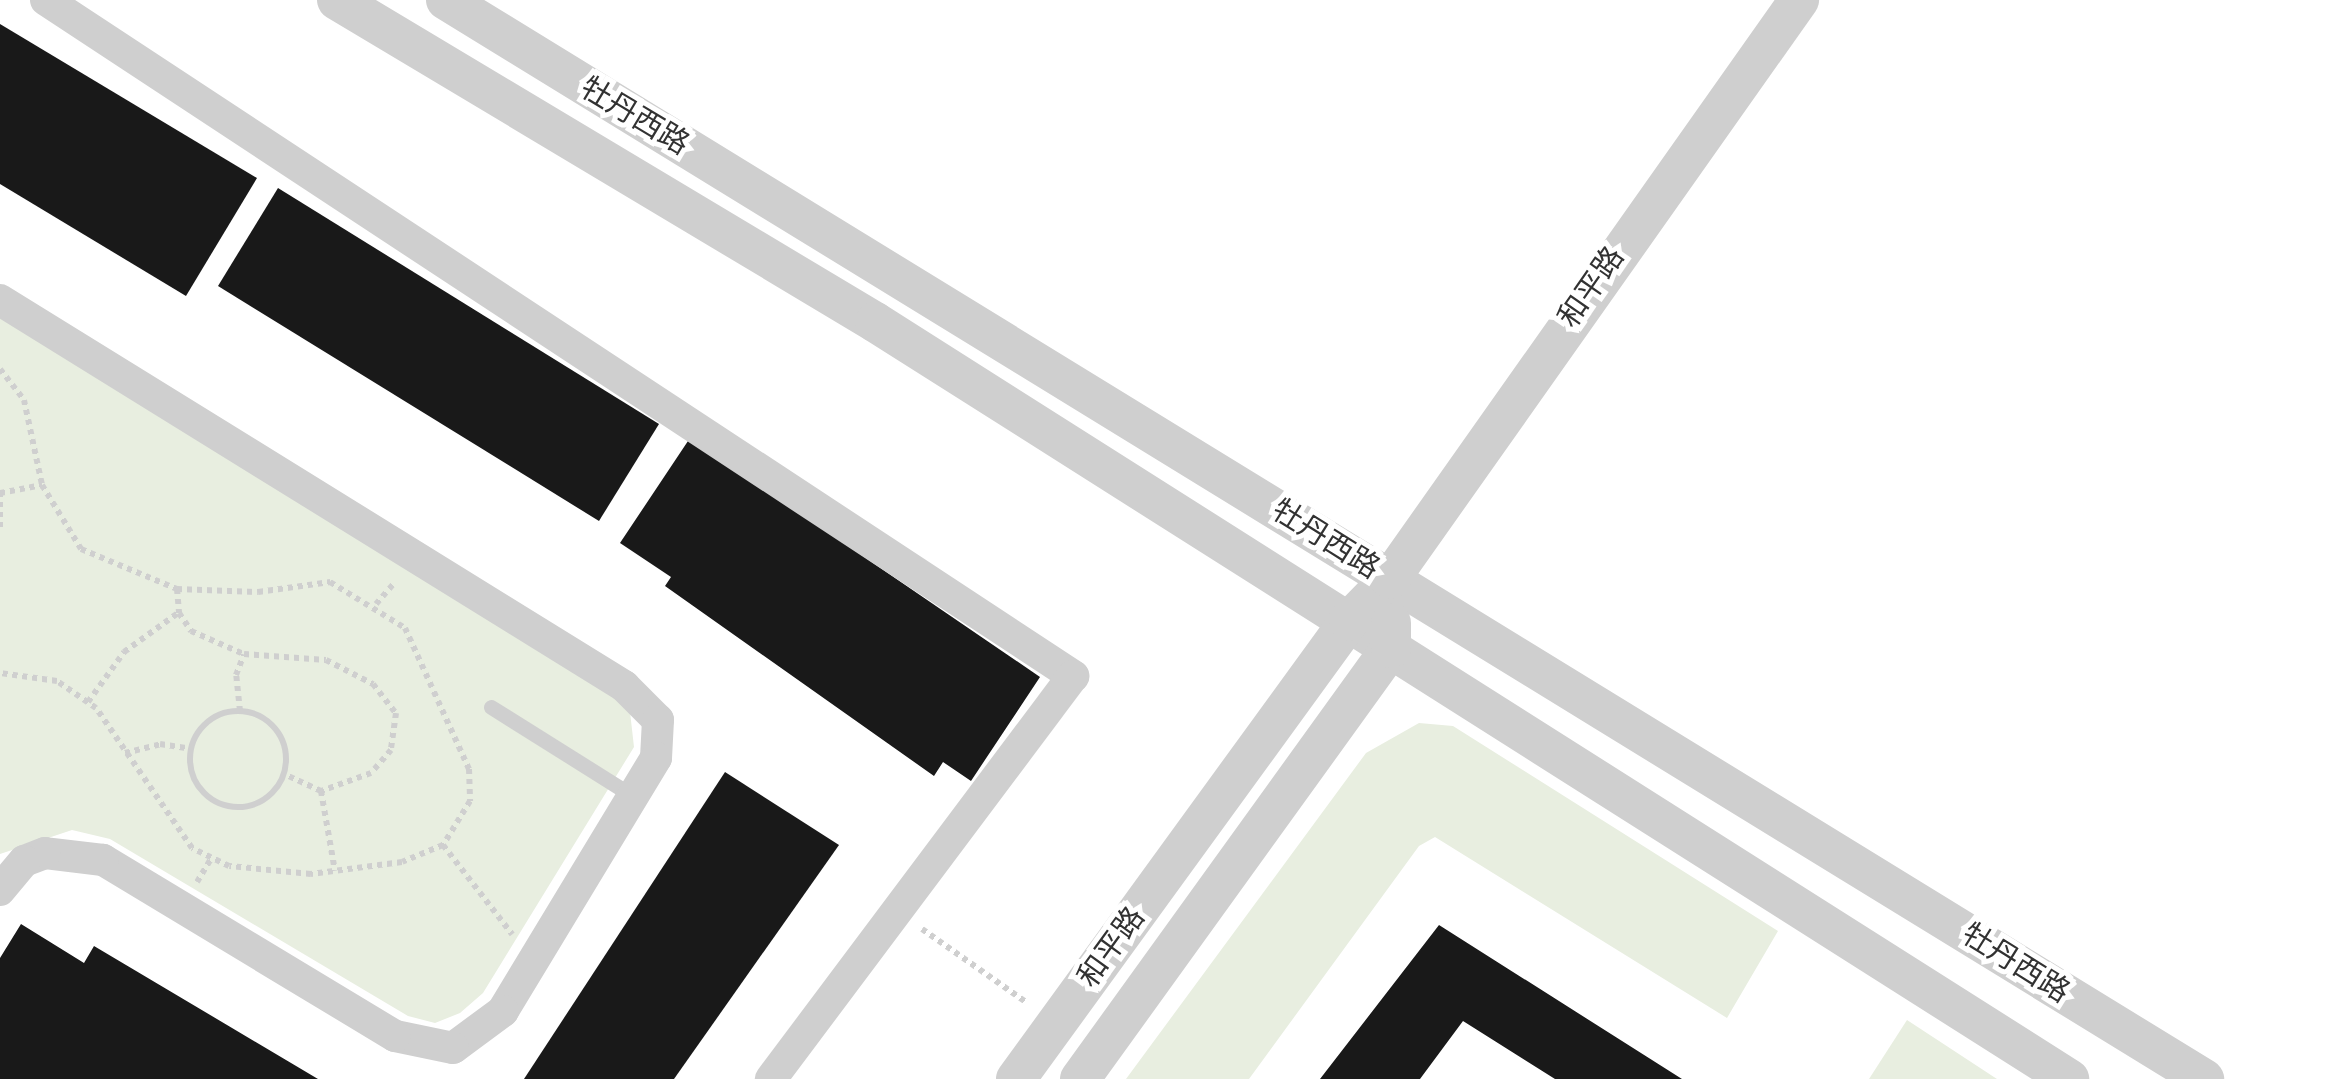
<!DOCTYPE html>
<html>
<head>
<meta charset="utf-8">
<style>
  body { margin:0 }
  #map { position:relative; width:2332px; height:1079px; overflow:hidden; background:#fff; font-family:Arial,"Noto Sans SC",sans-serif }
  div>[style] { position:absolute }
  .green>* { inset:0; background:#e8eee0 }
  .building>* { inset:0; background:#191919 }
  .path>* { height:6px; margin-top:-3px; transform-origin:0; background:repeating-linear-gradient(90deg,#cfcfcf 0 5px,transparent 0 10px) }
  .path>.ring { margin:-3px; padding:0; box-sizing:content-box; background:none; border:6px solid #cfcfcf; border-radius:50% }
  .service>* { height:15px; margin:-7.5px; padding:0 7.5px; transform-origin:7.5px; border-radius:7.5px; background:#cfcfcf }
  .minor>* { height:32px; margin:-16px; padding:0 16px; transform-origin:16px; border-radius:16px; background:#cfcfcf }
  .tertiary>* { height:40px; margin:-20px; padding:0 20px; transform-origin:20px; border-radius:20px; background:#cfcfcf }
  span { translate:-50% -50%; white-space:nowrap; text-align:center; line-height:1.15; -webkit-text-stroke:10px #fff; paint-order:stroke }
  .street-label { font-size:30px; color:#323232 }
</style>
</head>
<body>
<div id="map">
  <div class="green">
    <div style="clip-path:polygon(0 315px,629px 703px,634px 747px,483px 993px,460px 1013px,435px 1023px,408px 1016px,110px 839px,72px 830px,0 854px)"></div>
    <div style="clip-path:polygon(1419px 723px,1453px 726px,1778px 931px,1727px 1018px,1435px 837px,1419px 846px,1249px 1079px,1126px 1079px,1366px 753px)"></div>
    <div style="clip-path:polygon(1907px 1020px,1997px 1079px,1869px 1079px)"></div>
  </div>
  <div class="building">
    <div style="clip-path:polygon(0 24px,257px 178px,186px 296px,0 184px)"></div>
    <div style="clip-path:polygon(278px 188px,659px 424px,599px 521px,218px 286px)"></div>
    <div style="clip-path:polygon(690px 438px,1040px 677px,971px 781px,943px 762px,934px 776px,665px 586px,671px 577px,620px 543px)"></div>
    <div style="clip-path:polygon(725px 772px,839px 845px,674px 1079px,524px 1079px)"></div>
    <div style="clip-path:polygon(21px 924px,84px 963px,94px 946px,318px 1079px,0 1079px,0 958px)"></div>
    <div style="clip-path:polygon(1439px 925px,1682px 1079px,1555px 1079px,1463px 1021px,1420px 1079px,1320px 1079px)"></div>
  </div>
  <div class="path">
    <div style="left:0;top:369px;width:39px;rotate:52deg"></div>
    <div style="left:24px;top:400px;width:87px;rotate:78deg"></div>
    <div style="left:42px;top:485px;width:75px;rotate:58.6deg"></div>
    <div style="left:81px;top:549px;width:104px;rotate:22.6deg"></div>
    <div style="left:177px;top:589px;width:81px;rotate:2.1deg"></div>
    <div style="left:258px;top:592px;width:73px;rotate:-7.9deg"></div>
    <div style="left:330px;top:582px;width:88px;rotate:31.5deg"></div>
    <div style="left:405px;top:628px;width:155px;rotate:65.6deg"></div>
    <div style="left:469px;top:769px;width:32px;rotate:88deg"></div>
    <div style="left:470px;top:801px;width:52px;rotate:121.5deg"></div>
    <div style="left:443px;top:845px;width:44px;rotate:157.5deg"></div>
    <div style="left:402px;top:862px;width:92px;rotate:172.5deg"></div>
    <div style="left:311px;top:874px;width:82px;rotate:-174.4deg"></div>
    <div style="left:229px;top:866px;width:41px;rotate:-154.1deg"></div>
    <div style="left:192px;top:848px;width:170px;rotate:-124.4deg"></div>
    <div style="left:96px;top:708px;width:47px;rotate:-145.3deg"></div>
    <div style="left:57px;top:681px;width:58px;rotate:-172deg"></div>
    <div style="left:0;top:492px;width:35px;rotate:90deg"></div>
    <div style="left:0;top:493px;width:43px;rotate:-10.8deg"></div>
    <div style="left:177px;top:589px;width:24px;rotate:85deg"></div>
    <div style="left:179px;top:613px;width:22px;rotate:56deg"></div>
    <div style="left:191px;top:631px;width:58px;rotate:23.5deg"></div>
    <div style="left:244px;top:654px;width:82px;rotate:4.2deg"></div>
    <div style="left:326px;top:660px;width:53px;rotate:27.1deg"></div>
    <div style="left:373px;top:684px;width:37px;rotate:52deg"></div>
    <div style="left:396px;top:713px;width:37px;rotate:98deg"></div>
    <div style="left:391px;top:750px;width:30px;rotate:131deg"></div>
    <div style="left:371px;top:773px;width:53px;rotate:160.2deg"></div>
    <div style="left:321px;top:791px;width:41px;rotate:-155.3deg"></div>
    <div style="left:376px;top:604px;width:29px;rotate:-49deg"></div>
    <div style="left:88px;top:702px;width:62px;rotate:-54.2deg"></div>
    <div style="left:124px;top:652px;width:67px;rotate:-35.8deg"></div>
    <div style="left:240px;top:711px;width:36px;rotate:-96deg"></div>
    <div style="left:236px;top:675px;width:22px;rotate:-69deg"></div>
    <div class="ring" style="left:190px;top:711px;width:90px;height:90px"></div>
    <div style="left:125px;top:753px;width:36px;rotate:-14deg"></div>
    <div style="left:160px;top:744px;width:26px;rotate:9deg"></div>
    <div style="left:321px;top:791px;width:81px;rotate:80.1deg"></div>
    <div style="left:443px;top:845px;width:113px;rotate:52.2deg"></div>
    <div style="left:197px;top:882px;width:29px;rotate:-59deg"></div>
    <div style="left:922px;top:929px;width:127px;rotate:35.1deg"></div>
  </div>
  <div class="service">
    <div style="left:491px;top:707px;width:168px;rotate:32.1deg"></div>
  </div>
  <div class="minor">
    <div style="left:46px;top:0;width:1230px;rotate:33.35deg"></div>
    <div style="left:1073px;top:676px;width:504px;rotate:126.85deg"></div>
    <div style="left:0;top:300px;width:734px;rotate:31.74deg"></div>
    <div style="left:624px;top:686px;width:48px;rotate:45deg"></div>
    <div style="left:658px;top:720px;width:38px;rotate:93deg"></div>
    <div style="left:656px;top:758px;width:296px;rotate:121.2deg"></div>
    <div style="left:503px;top:1011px;width:62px;rotate:143.5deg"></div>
    <div style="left:453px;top:1048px;width:59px;rotate:-168.3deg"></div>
    <div style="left:395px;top:1036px;width:341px;rotate:-148.9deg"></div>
    <div style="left:103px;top:860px;width:58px;rotate:-173.1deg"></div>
    <div style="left:45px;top:853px;width:22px;rotate:159deg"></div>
    <div style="left:24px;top:861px;width:38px;rotate:130deg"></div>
  </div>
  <div class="tertiary">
    <div style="left:337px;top:0;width:627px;rotate:30.9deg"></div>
    <div style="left:875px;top:322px;width:1414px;rotate:32.37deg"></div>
    <div style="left:446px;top:0;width:2063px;rotate:31.54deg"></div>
    <div style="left:1016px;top:1079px;width:566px;rotate:-53.98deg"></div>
    <div style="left:1349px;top:621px;width:59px;rotate:-45.7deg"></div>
    <div style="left:1390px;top:579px;width:709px;rotate:-54.76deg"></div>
    <div style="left:1080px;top:1079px;width:531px;rotate:-54.19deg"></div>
    <div style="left:1391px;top:648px;width:25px;rotate:-90deg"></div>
  </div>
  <div class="street-label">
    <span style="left:635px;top:116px;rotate:31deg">牡丹西路</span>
    <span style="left:1591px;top:287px;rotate:-55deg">和平路</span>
    <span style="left:1326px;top:539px;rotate:32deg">牡丹西路</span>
    <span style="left:1111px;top:947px;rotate:-54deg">和平路</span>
    <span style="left:2016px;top:963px;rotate:32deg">牡丹西路</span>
  </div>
</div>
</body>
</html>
